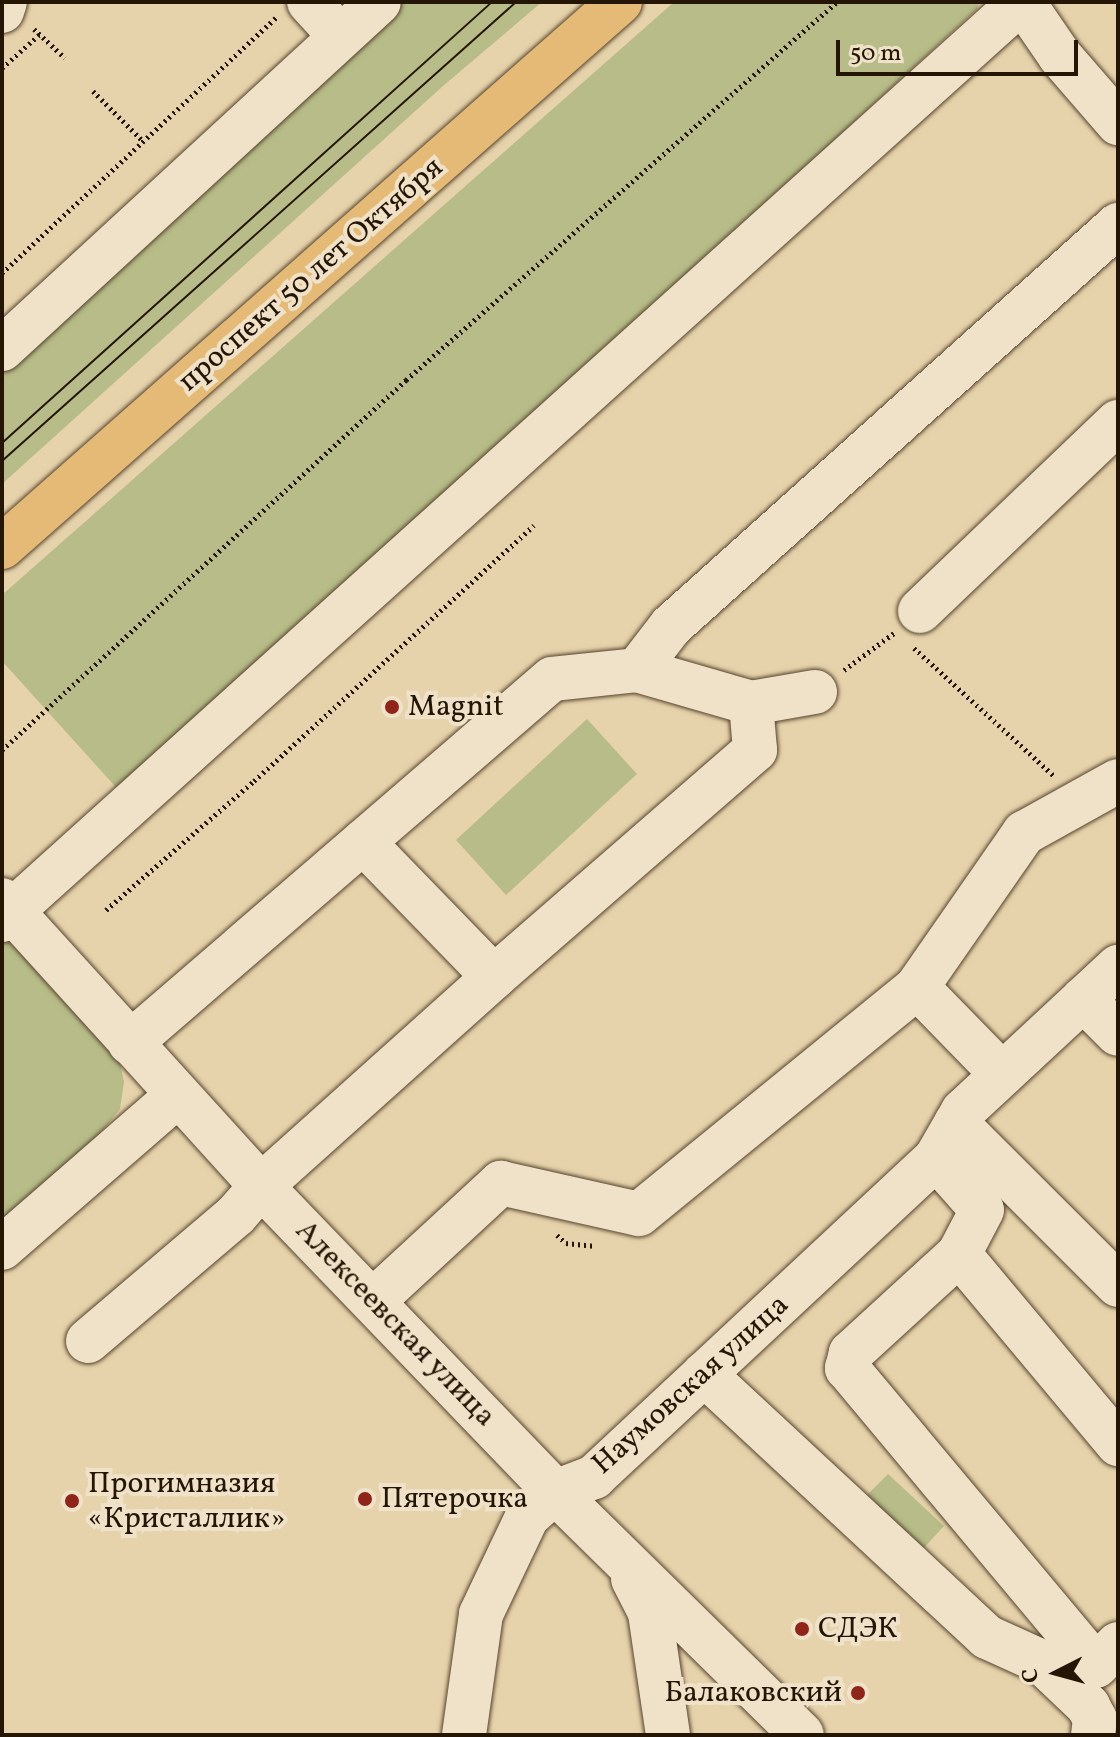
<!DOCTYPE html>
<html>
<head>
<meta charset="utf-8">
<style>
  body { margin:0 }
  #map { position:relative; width:1120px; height:1737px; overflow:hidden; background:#e7d3ab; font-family:Vollkorn,serif }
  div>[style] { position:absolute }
  .green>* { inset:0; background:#b7bc88 }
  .path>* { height:5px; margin-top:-2.5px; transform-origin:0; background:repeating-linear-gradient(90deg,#251504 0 2px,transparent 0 6px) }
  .roads { filter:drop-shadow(0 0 2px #56442e) drop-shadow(0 0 2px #56442e) }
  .minor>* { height:44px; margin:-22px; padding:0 22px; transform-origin:22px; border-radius:22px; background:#efe2c8 }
  .major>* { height:44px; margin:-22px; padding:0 22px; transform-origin:22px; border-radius:22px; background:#e4ba76 }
  .tram>* { height:2px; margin:-1px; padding:0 1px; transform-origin:1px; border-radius:1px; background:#251504 }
  .dots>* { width:22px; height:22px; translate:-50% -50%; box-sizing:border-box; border:4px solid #efe2c8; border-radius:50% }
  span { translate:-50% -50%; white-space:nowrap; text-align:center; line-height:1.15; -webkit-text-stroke:8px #efe2c8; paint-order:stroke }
  .street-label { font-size:30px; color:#251504 }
  .poi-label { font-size:30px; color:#251504 }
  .left { translate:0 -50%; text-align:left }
  .right { translate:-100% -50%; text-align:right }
  .frame { position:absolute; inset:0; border:4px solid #251504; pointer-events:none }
  .north { position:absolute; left:1016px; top:1633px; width:80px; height:80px; -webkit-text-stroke:6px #efe2c8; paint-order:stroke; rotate:264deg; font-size:22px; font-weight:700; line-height:32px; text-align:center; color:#251504 }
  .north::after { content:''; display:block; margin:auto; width:28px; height:36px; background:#251504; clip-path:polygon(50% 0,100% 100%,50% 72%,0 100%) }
  .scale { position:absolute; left:836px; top:40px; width:242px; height:36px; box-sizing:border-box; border:4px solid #251504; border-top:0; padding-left:10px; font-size:24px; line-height:28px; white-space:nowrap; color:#251504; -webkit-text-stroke:6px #efe2c8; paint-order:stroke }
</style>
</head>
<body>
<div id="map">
  <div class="green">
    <div style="clip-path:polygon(403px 2px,542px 2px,443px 86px,2px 484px,2px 370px)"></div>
    <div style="clip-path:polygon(674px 2px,979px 2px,977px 9px,122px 794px,2px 661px,2px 595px)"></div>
    <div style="clip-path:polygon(587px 719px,637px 774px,506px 895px,456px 840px)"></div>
    <div style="clip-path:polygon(4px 936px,119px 1058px,124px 1082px,120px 1109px,98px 1136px,2px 1221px)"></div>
    <div style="clip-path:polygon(888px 1474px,944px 1526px,923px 1549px,866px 1496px)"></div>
  </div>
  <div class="path">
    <div style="left:34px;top:29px;width:42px;rotate:43.1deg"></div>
    <div style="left:2px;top:68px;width:51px;rotate:-41.8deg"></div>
    <div style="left:93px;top:91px;width:72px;rotate:45deg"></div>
    <div style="left:2px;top:273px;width:376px;rotate:-43deg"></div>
    <div style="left:914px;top:648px;width:190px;rotate:42.4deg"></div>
    <div style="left:844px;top:670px;width:62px;rotate:-36.5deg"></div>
    <div style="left:2px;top:750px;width:548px;rotate:-42.48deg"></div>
    <div style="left:406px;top:380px;width:573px;rotate:-41.25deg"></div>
    <div style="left:106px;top:910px;width:196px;rotate:-41.1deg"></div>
    <div style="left:254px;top:781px;width:379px;rotate:-42.4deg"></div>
    <div style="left:557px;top:1235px;width:12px;rotate:42deg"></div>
    <div style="left:566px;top:1243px;width:27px;rotate:6deg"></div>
  </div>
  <div class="roads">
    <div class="minor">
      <div style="left:309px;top:2px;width:46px;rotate:47.6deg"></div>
      <div style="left:1023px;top:2px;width:65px;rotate:55.6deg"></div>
      <div style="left:1060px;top:56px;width:89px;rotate:49.1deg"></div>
      <div style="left:2px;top:11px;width:9px;rotate:-72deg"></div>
      <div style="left:2px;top:349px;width:512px;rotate:-42.63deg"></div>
      <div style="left:920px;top:611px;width:274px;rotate:-43.7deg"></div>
      <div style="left:637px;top:670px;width:56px;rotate:-52.3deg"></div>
      <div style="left:671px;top:626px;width:601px;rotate:-41.9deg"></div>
      <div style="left:363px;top:842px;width:188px;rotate:45.9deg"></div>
      <div style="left:2px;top:900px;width:386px;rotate:47.8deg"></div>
      <div style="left:261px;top:1186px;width:424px;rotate:46.1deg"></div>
      <div style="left:555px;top:1492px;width:346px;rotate:44.5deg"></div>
      <div style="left:2px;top:920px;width:1372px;rotate:-42.02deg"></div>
      <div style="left:917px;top:987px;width:122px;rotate:45.7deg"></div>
      <div style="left:1083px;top:999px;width:49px;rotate:45deg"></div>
      <div style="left:130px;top:1043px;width:557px;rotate:-40.78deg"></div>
      <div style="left:552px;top:679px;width:85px;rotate:-6deg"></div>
      <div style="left:637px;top:670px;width:119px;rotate:16.1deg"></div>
      <div style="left:751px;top:703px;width:65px;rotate:-9.8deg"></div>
      <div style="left:956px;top:1123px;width:229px;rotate:45deg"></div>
      <div style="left:936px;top:1158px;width:69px;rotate:48.5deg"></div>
      <div style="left:982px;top:1210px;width:50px;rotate:117.6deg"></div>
      <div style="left:959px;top:1254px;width:147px;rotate:137.5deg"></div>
      <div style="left:851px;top:1353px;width:16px;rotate:105deg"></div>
      <div style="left:847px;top:1368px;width:388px;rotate:50.1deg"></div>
      <div style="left:1096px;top:1666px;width:31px;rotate:-45deg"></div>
      <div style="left:2px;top:1248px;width:233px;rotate:-41deg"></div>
      <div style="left:959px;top:1254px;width:248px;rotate:50.1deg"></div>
      <div style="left:374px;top:1300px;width:173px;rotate:-42.7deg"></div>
      <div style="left:501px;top:1183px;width:141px;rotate:12.7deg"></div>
      <div style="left:639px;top:1214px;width:359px;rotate:-39.2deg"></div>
      <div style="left:917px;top:987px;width:188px;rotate:-55.2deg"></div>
      <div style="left:1024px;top:833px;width:107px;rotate:-29deg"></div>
      <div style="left:88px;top:1341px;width:194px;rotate:-40.4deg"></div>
      <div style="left:236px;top:1215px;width:38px;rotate:-49deg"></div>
      <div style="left:261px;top:1186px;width:313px;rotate:-41.9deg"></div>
      <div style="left:494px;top:977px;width:346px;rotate:-41deg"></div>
      <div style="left:755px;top:750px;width:47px;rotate:-94.9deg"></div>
      <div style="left:704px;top:1374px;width:386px;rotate:42.9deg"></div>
      <div style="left:987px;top:1637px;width:60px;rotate:24.4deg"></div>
      <div style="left:1042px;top:1662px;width:64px;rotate:43.7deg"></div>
      <div style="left:1088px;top:1706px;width:15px;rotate:62deg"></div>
      <div style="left:1095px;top:1719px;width:16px;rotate:97deg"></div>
      <div style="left:633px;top:1579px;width:38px;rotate:63deg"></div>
      <div style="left:650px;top:1613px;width:123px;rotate:81.6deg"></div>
      <div style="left:464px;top:1735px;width:122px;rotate:-82deg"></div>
      <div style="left:481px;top:1614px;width:107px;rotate:-64.6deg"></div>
      <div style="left:527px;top:1517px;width:38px;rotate:-42deg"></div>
      <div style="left:555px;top:1492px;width:42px;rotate:-21deg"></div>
      <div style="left:594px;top:1477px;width:468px;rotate:-43deg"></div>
      <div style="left:936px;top:1158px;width:54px;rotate:-60.1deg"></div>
      <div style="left:963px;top:1111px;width:212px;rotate:-42.9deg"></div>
    </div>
    <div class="major">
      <div style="left:2px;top:547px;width:824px;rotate:-41.41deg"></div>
    </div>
  </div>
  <div class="tram">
    <div style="left:2px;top:443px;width:659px;rotate:-41.99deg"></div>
    <div style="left:2px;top:461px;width:689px;rotate:-41.76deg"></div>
  </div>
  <div class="dots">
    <div style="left:392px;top:707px;background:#8f2418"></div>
    <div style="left:365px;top:1499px;background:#8f2418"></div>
    <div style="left:72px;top:1501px;background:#8f2418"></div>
    <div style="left:802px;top:1629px;background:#8f2418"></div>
    <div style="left:858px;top:1693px;background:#8f2418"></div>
  </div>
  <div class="street-label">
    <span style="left:311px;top:275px;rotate:-41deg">проспект 50 лет Октября</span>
    <span style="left:395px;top:1324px;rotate:46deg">Алексеевская улица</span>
    <span style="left:691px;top:1385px;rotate:-42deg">Наумовская улица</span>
  </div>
  <div class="poi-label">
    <span class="left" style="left:408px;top:707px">Magnit</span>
    <span class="left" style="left:88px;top:1501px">Прогимназия<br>«Кристаллик»</span>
    <span class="left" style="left:381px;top:1499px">Пятерочка</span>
    <span class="left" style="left:818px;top:1629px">СДЭК</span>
    <span class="right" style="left:842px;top:1693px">Балаковский</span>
  </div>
  <div class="frame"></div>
  <div class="north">С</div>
  <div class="scale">50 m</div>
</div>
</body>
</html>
